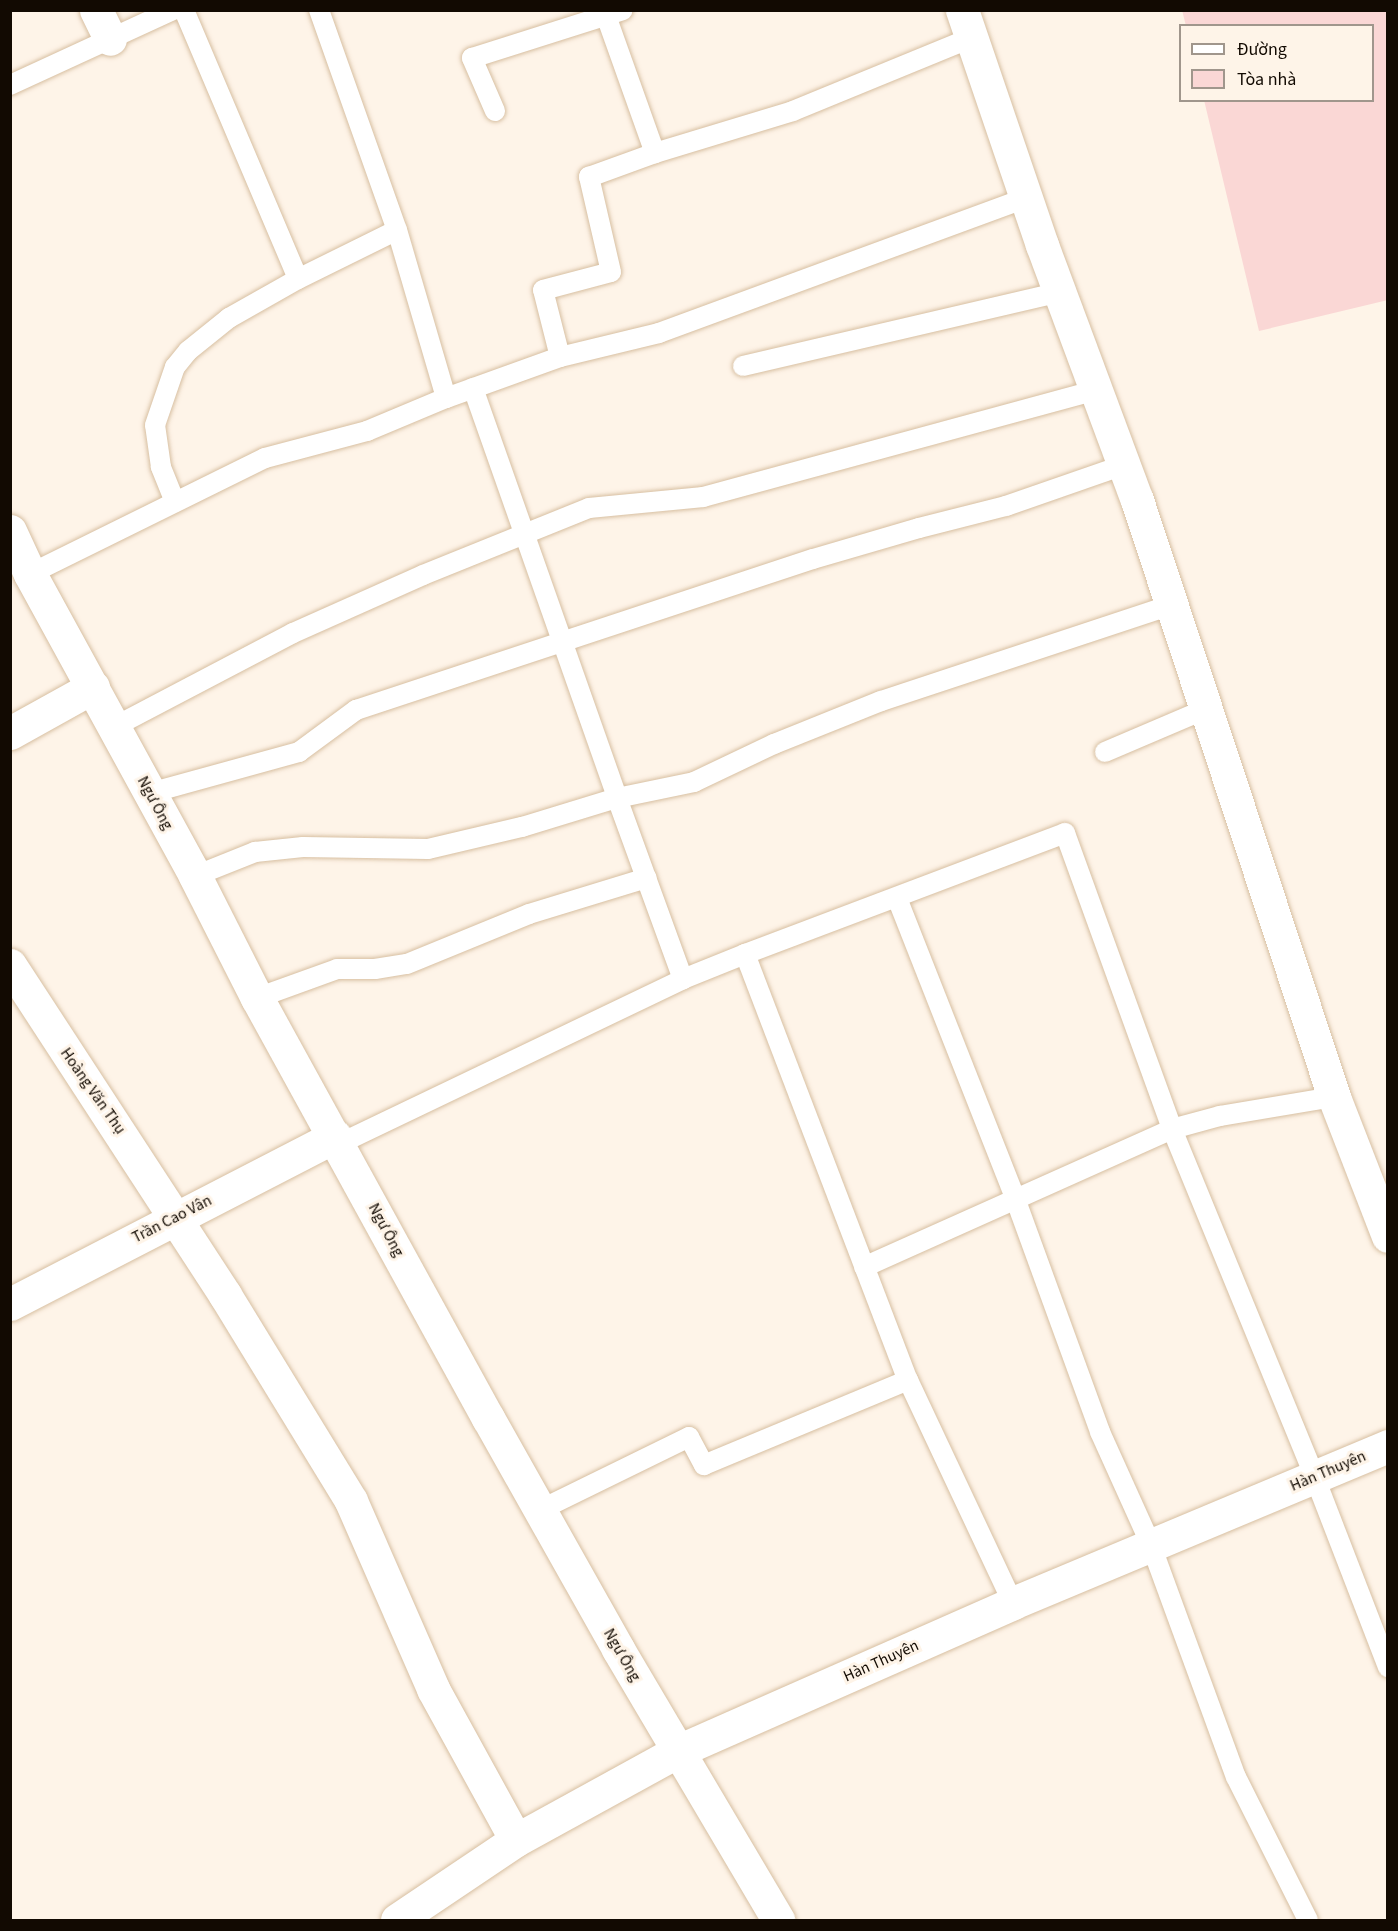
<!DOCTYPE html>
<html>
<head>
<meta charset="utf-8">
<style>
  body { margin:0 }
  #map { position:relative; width:1398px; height:1931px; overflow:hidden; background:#fef4e8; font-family:"Source Sans 3",sans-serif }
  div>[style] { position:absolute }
  .building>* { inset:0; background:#fad7d5 }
  .roads { filter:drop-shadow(0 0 2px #d7bfa1) drop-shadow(0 0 2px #d7bfa1) }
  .service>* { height:20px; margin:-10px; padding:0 10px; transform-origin:10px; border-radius:10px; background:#fff }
  .minor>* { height:33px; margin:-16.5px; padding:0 16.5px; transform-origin:16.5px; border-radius:16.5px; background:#fff }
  span { translate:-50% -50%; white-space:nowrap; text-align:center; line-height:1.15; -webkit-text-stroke:6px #fef4e8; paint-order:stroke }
  .street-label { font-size:16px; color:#120a02 }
  .frame { position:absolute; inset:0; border:12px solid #120a02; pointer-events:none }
  .legend { position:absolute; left:1179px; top:24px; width:195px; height:78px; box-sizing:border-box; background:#fef4e8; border:2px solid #a0968c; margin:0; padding:8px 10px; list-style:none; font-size:18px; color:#120a02 }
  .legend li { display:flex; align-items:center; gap:12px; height:30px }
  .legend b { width:30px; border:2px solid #a0968c }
</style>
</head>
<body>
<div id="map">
  <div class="building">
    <div style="clip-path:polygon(1182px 10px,1388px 10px,1388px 300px,1259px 331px,1204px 100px,1372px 100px,1372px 26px,1186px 26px)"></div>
  </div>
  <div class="roads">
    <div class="service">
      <div style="left:184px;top:10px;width:292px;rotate:67deg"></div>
      <div style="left:319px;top:10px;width:233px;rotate:70.5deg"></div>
      <div style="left:397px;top:230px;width:175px;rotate:73.7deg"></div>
      <div style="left:604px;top:10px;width:152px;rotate:70.4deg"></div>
      <div style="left:10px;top:85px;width:179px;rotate:-24.7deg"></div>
      <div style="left:495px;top:111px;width:58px;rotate:-113.5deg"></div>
      <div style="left:472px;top:58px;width:158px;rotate:-17.6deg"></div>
      <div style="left:560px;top:357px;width:69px;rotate:-104.2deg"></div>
      <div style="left:543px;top:290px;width:70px;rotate:-14.8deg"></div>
      <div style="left:611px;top:272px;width:98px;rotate:-103deg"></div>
      <div style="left:589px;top:177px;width:70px;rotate:-20deg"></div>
      <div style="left:655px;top:153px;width:144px;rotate:-16.9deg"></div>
      <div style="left:793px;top:111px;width:192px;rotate:-22.3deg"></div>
      <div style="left:743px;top:366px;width:326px;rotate:-13.1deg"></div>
      <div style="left:473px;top:388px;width:435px;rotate:70.6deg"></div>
      <div style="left:617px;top:798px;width:193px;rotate:70deg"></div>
      <div style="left:683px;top:979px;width:67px;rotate:-22deg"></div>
      <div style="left:745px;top:954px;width:456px;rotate:69.1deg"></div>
      <div style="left:908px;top:1380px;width:246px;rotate:64.8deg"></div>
      <div style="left:175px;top:502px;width:38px;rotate:-112deg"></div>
      <div style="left:161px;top:467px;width:42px;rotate:-98.1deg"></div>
      <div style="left:155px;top:425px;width:61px;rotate:-71deg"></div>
      <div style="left:175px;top:367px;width:21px;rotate:-51deg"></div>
      <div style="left:188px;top:351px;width:53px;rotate:-38.8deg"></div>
      <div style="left:229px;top:318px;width:79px;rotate:-29.5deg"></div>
      <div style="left:298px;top:279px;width:110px;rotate:-26.3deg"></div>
      <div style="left:30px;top:574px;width:262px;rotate:-26.3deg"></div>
      <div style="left:265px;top:458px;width:106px;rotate:-14.8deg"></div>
      <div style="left:367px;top:431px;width:86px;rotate:-22.7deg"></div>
      <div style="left:446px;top:398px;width:121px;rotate:-19.8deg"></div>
      <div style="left:560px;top:357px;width:102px;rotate:-13.6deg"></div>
      <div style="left:659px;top:333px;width:390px;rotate:-20.2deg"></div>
      <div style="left:114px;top:727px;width:202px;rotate:-27.7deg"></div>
      <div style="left:293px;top:633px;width:142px;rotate:-24deg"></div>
      <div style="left:423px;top:575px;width:179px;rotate:-22deg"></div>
      <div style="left:589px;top:508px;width:115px;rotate:-5.5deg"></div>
      <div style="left:703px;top:497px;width:407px;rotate:-15.2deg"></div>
      <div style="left:1105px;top:752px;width:110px;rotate:-23.1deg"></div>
      <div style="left:150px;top:793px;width:155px;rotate:-15.4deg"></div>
      <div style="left:299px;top:752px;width:71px;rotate:-36.4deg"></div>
      <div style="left:356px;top:710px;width:481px;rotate:-18.3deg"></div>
      <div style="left:813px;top:559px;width:110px;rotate:-16.3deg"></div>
      <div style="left:919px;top:528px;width:90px;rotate:-14.2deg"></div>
      <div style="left:1006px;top:506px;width:125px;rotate:-19.2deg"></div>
      <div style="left:195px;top:876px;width:65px;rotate:-21.8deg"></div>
      <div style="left:255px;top:852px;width:48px;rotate:-5.9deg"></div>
      <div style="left:303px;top:847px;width:125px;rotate:0.9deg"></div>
      <div style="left:428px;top:849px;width:97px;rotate:-13.2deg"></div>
      <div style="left:522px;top:827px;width:99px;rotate:-17deg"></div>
      <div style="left:617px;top:798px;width:79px;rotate:-11.7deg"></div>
      <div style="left:694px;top:782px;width:89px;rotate:-25.4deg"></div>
      <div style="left:774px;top:744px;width:115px;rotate:-21.9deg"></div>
      <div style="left:881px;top:701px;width:306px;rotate:-18.3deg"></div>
      <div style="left:897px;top:898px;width:322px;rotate:68.5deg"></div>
      <div style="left:1015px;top:1198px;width:249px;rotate:70deg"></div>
      <div style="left:1100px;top:1432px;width:124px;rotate:65.7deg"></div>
      <div style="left:1151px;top:1545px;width:247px;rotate:69.9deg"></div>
      <div style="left:1236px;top:1777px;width:160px;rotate:63.3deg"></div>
      <div style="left:745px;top:954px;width:342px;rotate:-20.7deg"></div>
      <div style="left:1065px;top:833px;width:315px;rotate:70.1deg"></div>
      <div style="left:1172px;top:1129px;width:377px;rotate:67.7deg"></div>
      <div style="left:1315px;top:1478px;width:203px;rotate:68.9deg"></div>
      <div style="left:257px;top:998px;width:85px;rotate:-19.9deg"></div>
      <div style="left:337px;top:969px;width:38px"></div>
      <div style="left:375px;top:969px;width:32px;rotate:-9deg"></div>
      <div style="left:407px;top:964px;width:132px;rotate:-22.3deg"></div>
      <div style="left:529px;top:914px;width:123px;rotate:-17deg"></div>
      <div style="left:339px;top:1144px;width:382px;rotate:-25.6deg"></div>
      <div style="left:864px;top:1267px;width:338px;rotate:-24.1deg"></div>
      <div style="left:1172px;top:1129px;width:50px;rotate:-15.2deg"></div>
      <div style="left:1220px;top:1116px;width:116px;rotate:-9.5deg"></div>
      <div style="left:540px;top:1510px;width:166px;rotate:-26.1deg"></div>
      <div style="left:689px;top:1437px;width:32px;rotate:62deg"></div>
      <div style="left:704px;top:1465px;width:221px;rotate:-22.6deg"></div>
    </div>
    <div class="minor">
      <div style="left:96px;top:10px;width:32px;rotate:64deg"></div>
      <div style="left:962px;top:10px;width:248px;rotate:71.2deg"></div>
      <div style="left:1042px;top:245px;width:272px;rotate:69.6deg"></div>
      <div style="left:1137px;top:500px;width:629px;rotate:71.74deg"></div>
      <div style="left:1334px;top:1097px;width:149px;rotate:68.8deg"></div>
      <div style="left:10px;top:531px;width:47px;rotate:65.1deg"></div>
      <div style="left:30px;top:574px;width:344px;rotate:61.3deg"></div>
      <div style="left:195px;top:876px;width:137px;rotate:63.1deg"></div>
      <div style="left:257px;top:998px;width:479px;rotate:61.2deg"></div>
      <div style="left:488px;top:1418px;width:265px;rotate:60.6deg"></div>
      <div style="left:618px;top:1649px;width:315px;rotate:59.4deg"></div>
      <div style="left:10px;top:733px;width:95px;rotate:-29deg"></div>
      <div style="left:10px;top:965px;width:394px;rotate:56.9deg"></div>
      <div style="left:225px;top:1295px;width:241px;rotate:58.5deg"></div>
      <div style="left:351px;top:1501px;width:205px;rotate:66.4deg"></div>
      <div style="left:433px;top:1689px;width:172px;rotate:61.2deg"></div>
      <div style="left:10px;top:1304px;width:366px;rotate:-27.3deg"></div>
      <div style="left:397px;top:1920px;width:143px;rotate:-33.9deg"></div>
      <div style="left:516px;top:1840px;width:185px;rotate:-28.8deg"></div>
      <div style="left:678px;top:1751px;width:366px;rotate:-23.8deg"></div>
      <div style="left:1013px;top:1603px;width:407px;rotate:-22.7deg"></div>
    </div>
  </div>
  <div class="street-label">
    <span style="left:155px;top:803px;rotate:62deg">Ngư Ông</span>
    <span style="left:93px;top:1091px;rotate:55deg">Hoàng Văn Thụ</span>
    <span style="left:172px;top:1219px;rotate:-27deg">Trần Cao Vân</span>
    <span style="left:386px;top:1230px;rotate:62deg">Ngư Ông</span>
    <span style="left:1328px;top:1471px;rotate:-23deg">Hàn Thuyên</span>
    <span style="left:622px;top:1655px;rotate:60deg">Ngư Ông</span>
    <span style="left:881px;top:1661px;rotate:-24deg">Hàn Thuyên</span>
  </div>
  <div class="frame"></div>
  <ul class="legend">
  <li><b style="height:8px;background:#fff"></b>Đường</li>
  <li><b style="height:16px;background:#fad7d5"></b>Tòa nhà</li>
  </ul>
</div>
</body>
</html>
